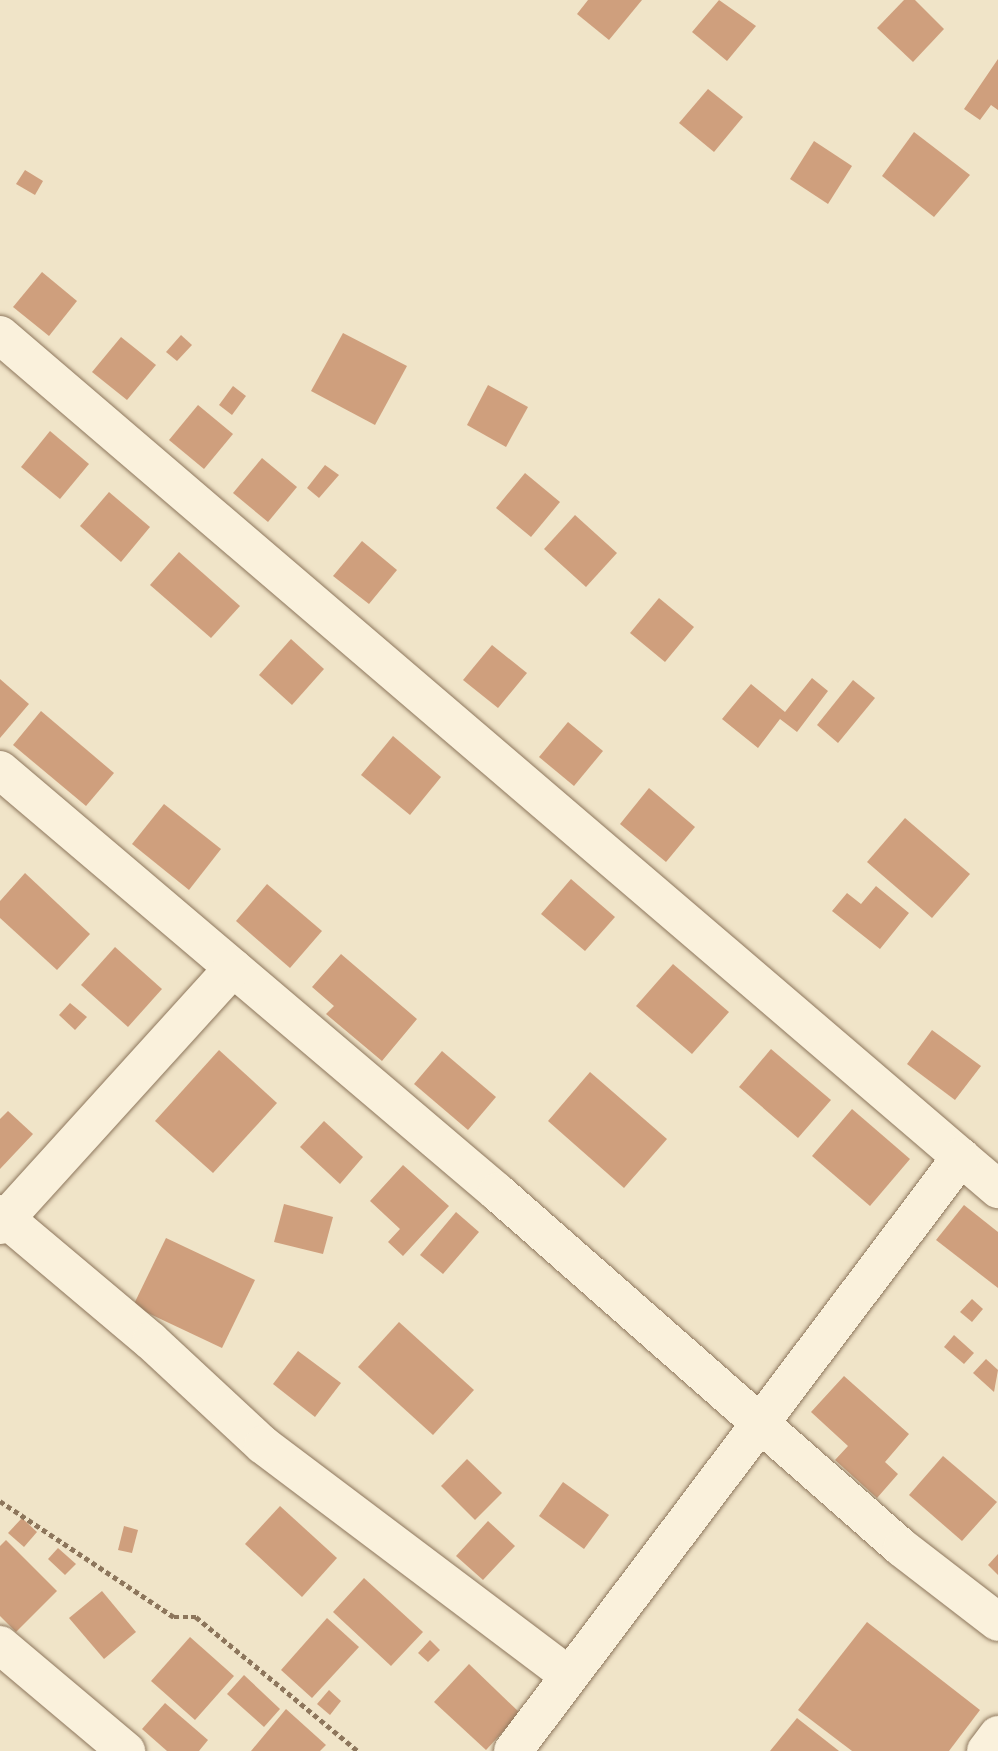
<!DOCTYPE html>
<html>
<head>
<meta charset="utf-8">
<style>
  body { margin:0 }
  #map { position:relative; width:998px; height:1751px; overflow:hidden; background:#f0e4c8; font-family:Literata,serif }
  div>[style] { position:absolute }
  .building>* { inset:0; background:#cf9f7d }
  .path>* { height:4.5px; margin-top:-2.25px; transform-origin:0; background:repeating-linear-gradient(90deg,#8d765c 0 5px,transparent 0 8.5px) }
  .roads { filter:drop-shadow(0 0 2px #8d765c) drop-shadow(0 0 2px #8d765c) }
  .minor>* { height:38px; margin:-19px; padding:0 19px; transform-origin:19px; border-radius:19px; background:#faf1dc }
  span { translate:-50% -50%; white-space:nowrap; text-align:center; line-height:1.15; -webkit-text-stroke:6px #f7eed8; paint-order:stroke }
</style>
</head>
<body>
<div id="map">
  <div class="building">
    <div style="clip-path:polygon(588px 0,642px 0,609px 40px,577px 14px)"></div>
    <div style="clip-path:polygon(719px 0,756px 26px,727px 61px,692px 32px)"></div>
    <div style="clip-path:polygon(904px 0,915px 0,944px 29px,913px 62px,877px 28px)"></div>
    <div style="clip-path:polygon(998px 59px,998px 110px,991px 105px,980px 120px,964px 109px)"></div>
    <div style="clip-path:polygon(708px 89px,743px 117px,714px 152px,679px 123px)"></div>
    <div style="clip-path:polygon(914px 132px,970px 175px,934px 217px,882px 176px)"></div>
    <div style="clip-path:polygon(814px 141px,852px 166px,828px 204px,790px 179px)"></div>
    <div style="clip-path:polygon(25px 170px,43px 181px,35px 195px,16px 184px)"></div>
    <div style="clip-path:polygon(42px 272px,77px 301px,49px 336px,13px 307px)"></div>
    <div style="clip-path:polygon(343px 333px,407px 366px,375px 425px,311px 391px)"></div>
    <div style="clip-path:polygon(181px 335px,192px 345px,177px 361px,166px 352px)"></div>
    <div style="clip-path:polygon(121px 337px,156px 365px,127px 400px,92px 372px)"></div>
    <div style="clip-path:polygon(488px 385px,528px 407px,506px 447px,467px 425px)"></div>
    <div style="clip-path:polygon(233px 386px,246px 396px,232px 415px,219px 405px)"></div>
    <div style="clip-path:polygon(198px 405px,233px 434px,204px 469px,169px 440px)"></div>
    <div style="clip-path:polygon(50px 431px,89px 464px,60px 499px,21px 467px)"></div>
    <div style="clip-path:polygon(262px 458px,297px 487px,268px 522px,233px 493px)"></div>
    <div style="clip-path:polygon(325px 465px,339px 475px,319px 498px,307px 488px)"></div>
    <div style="clip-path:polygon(525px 473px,560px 502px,531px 537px,496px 508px)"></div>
    <div style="clip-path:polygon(109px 492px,150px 527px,121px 562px,80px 526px)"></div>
    <div style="clip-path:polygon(575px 515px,617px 553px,586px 587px,544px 549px)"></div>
    <div style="clip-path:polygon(362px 541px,397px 570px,369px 604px,333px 576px)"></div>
    <div style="clip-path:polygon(179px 552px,240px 606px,211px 638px,150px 585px)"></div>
    <div style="clip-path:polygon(659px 598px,694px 627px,665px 662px,630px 633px)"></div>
    <div style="clip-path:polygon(291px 639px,324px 669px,292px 705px,259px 675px)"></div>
    <div style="clip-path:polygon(492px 645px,527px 673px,498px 708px,463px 680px)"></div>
    <div style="clip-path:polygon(812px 678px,828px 691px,797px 732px,780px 719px,758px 748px,722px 719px,751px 684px,785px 712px)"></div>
    <div style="clip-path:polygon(0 679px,29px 704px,0 738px)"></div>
    <div style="clip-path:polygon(853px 680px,875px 698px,838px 743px,817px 725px)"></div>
    <div style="clip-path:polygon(41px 711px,114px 773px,86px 806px,13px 745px)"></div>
    <div style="clip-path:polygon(568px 722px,603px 751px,574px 786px,539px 757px)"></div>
    <div style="clip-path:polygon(393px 736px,441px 777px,410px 815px,361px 775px)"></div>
    <div style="clip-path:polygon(649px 788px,695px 827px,666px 862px,620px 824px)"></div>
    <div style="clip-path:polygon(164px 804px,221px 849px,189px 890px,132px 844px)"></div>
    <div style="clip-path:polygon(905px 818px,970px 874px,932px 918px,867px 862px)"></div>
    <div style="clip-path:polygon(25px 873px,90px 934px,57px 970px,0 918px,0 901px)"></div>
    <div style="clip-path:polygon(571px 879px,615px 917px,585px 951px,541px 914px)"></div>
    <div style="clip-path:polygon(267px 884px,322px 931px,290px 968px,236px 921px)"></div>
    <div style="clip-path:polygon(876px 886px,909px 913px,880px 949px,832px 911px,847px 893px,861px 904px)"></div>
    <div style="clip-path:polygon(115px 947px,162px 989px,128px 1027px,81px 985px)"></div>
    <div style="clip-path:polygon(341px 954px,417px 1019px,382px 1061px,326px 1014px,334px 1006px,312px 987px)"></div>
    <div style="clip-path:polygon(673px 964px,729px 1012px,692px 1054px,636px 1006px)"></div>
    <div style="clip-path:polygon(70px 1003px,87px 1017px,75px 1030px,59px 1015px)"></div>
    <div style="clip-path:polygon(932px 1030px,981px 1066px,955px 1100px,907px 1064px)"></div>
    <div style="clip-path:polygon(771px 1049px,831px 1100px,798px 1138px,739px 1087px)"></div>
    <div style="clip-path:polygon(219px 1050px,277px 1103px,213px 1173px,155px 1121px)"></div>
    <div style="clip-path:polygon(442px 1051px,496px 1097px,468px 1130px,414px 1084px)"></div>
    <div style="clip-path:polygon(590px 1072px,667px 1139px,624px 1188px,548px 1121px)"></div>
    <div style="clip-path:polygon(852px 1109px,910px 1159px,870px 1206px,812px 1156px)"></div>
    <div style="clip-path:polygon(8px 1111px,33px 1134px,0 1169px,0 1119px)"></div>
    <div style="clip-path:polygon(324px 1121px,363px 1157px,340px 1184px,300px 1147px)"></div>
    <div style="clip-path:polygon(403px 1165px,449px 1206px,403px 1256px,388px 1242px,400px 1229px,370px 1201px)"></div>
    <div style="clip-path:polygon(284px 1204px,333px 1217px,323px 1254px,274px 1242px)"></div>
    <div style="clip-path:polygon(964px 1205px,998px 1232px,998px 1288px,936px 1240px)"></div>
    <div style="clip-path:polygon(456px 1212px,479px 1232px,443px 1274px,420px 1255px)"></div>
    <div style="clip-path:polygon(166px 1238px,255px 1280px,222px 1348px,133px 1306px)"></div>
    <div style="clip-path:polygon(972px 1299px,983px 1309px,972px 1322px,960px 1312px)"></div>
    <div style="clip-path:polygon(399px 1322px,474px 1390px,433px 1435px,358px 1367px)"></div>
    <div style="clip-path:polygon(954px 1335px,974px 1353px,964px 1364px,944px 1347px)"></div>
    <div style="clip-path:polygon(298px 1351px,341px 1383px,315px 1417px,273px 1384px)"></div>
    <div style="clip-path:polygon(986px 1359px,998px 1370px,994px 1392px,973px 1373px)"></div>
    <div style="clip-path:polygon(844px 1376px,909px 1434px,885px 1462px,898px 1474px,877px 1498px,835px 1460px,848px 1446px,811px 1412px)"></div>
    <div style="clip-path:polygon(943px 1456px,997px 1502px,962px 1541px,909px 1495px)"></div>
    <div style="clip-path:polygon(467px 1459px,502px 1493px,475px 1520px,441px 1486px)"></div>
    <div style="clip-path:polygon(563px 1482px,609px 1515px,584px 1549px,539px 1516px)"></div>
    <div style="clip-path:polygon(280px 1506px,337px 1558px,302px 1597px,245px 1544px)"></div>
    <div style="clip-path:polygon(22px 1518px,37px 1532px,24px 1547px,8px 1533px)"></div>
    <div style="clip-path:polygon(488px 1521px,515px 1546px,483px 1580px,456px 1556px)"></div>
    <div style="clip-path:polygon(124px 1526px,138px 1530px,132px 1553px,118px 1550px)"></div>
    <div style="clip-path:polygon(6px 1540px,57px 1591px,16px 1632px,0 1616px,0 1546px)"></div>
    <div style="clip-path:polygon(58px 1548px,76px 1564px,65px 1575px,48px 1559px)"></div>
    <div style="clip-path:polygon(998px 1554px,998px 1575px,988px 1565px)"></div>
    <div style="clip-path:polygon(364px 1578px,423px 1632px,391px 1666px,333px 1612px)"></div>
    <div style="clip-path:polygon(102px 1591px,136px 1632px,104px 1659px,69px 1618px)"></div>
    <div style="clip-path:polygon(327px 1618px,359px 1647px,312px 1698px,281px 1670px)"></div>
    <div style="clip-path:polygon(867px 1622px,980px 1710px,949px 1751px,852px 1751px,798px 1710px)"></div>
    <div style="clip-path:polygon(190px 1637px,234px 1676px,195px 1720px,151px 1681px)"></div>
    <div style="clip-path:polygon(430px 1640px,440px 1650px,428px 1662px,418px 1653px)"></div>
    <div style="clip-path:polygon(469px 1664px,520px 1713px,486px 1750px,434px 1702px)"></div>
    <div style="clip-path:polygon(244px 1675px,280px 1709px,264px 1727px,227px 1694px)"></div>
    <div style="clip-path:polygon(329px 1690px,341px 1701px,330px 1715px,317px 1704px)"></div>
    <div style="clip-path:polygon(165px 1703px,208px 1740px,199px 1751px,167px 1751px,142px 1729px)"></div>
    <div style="clip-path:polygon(286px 1709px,326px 1745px,320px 1751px,251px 1751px)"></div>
    <div style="clip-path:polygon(797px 1718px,839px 1751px,770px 1751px)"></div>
  </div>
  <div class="path">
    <div style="left:0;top:1501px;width:209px;rotate:33.7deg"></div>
    <div style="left:174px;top:1617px;width:22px"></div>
    <div style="left:196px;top:1617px;width:210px;rotate:39.6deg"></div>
  </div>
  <div class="roads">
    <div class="minor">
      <div style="left:0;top:335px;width:1314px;rotate:40.55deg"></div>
      <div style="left:0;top:770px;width:652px;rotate:40.33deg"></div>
      <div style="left:497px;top:1192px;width:539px;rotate:41.32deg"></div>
      <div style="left:902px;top:1548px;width:121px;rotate:37.6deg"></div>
      <div style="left:0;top:1214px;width:197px;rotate:40.1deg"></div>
      <div style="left:151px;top:1341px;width:153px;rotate:42.9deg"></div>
      <div style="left:263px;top:1445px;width:382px;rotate:37deg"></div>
      <div style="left:0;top:1225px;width:347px;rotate:-47.8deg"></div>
      <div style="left:0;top:1645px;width:165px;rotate:40.1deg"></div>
      <div style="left:513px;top:1751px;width:744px;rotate:-52.98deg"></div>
      <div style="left:986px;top:1751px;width:20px;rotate:-53deg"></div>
    </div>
  </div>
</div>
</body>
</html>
